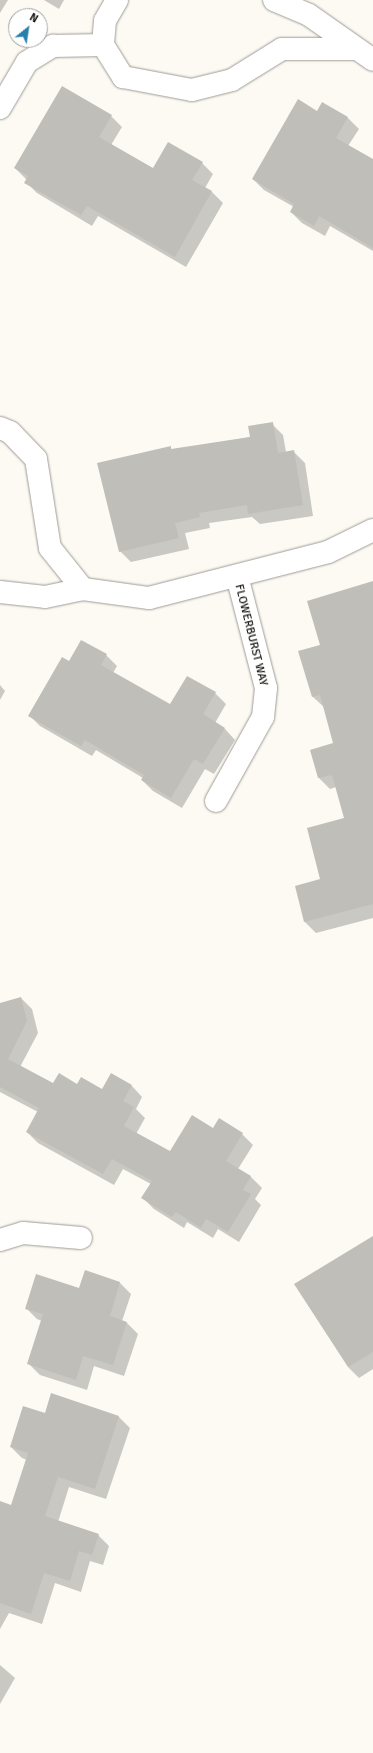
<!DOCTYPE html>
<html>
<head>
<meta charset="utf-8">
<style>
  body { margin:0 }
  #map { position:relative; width:373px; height:1753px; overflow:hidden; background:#fdfaf4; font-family:Signika,sans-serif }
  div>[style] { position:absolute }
  .shadow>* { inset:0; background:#0003 }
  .building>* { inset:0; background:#c0beb8 }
  .roads { filter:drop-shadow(0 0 1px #9e9b96) drop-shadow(0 0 1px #9e9b96) }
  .street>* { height:22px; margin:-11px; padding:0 11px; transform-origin:11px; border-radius:11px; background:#fff }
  span { translate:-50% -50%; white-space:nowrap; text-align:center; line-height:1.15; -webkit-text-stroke:3px #fff; paint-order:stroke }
  .street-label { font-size:12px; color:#131210 }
  .north { position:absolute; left:8px; top:8px; width:40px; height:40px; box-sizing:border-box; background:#fff; border:1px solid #a1a09f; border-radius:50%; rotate:30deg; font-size:11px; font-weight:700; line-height:16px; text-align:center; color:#131210 }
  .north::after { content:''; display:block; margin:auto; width:14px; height:18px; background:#267fad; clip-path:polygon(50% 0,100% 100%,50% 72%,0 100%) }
</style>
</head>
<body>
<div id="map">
  <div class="shadow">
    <div style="clip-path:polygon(0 0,8px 0,0 13px)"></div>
    <div style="clip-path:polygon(44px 0,64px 0,59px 9px)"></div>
    <div style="clip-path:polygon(318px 112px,348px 118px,359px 129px,348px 146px,373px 168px,373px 251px,330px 226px,325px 236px,302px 223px,291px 212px,294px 207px,264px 190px,253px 179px)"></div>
    <div style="clip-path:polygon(111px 116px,122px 127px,111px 145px,154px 170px,202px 163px,213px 174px,205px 188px,212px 192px,223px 203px,186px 267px,98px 216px,92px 226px,37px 193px,26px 182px,27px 180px,15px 168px)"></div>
    <div style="clip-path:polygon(272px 424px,283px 435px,286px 452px,294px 452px,305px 463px,313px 516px,260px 524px,252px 517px,209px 523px,210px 528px,185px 533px,189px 549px,131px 562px,120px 551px,170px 448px,173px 450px,251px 437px)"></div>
    <div style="clip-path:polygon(373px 582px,373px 918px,316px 933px,305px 922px,296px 887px,322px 880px,345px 819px,336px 787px,330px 789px,319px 778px,311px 750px,334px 744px,325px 708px,313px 697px,299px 652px,321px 645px)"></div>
    <div style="clip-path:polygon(106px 655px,117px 666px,113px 673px,170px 706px,215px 693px,226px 704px,215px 723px,225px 729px,235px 740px,214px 774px,205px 769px,182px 808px,153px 791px,142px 780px,143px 778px,96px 750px,92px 756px,40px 726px,29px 715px,69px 662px)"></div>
    <div style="clip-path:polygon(0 685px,5px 691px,0 700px)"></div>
    <div style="clip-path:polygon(21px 998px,32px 1009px,38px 1033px,20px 1067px,53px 1085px,78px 1085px,102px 1090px,132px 1086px,142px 1097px,136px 1109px,145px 1118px,136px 1134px,170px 1153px,213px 1129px,242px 1134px,253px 1145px,238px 1169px,251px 1177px,262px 1188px,255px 1199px,261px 1205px,239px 1242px,218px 1229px,213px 1238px,187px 1222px,184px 1228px,154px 1209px,143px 1198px,151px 1184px,123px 1169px,114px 1185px,38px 1143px,27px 1132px,38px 1112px,0 1092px,0 1004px)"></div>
    <div style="clip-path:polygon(373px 1237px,373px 1369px,359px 1378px,348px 1367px)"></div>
    <div style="clip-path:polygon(85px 1271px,120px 1283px,131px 1294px,122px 1321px,127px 1323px,138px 1334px,124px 1376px,94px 1366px,87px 1390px,40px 1375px,29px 1364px,42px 1321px,37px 1319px,26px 1308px,79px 1289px)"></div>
    <div style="clip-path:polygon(45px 1415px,119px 1417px,130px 1428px,106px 1499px,69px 1487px,58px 1522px,98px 1535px,109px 1546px,103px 1565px,90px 1561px,81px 1592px,55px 1583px,42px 1624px,9px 1613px,0 1629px,0 1502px,11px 1506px,27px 1460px,22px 1458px,11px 1447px)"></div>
    <div style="clip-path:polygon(0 1665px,15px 1678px,0 1704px)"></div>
  </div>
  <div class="building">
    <div style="clip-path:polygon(62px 86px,112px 115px,99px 137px,153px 168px,168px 142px,203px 162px,192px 180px,212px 191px,175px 257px,87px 206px,81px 215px,24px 183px,28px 176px,14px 168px)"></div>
    <div style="clip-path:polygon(298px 99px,317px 111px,322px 102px,348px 117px,336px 138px,373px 159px,373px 248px,319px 216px,314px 226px,290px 212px,294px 204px,252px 179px)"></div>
    <div style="clip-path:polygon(273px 422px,278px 453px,294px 450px,303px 505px,248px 514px,247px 505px,199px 513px,200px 517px,175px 523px,179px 538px,119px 552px,97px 463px,171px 446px,171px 449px,250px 437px,248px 426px)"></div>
    <div style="clip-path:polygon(373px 581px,373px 904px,304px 922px,295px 886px,320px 879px,307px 828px,344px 818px,332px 775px,318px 778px,310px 750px,333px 743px,320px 695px,312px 697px,298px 651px,320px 645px,307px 601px)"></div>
    <div style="clip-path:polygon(81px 640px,107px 654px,101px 665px,170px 704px,187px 676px,216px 692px,203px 714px,225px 728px,203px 764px,194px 759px,171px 798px,141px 780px,144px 775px,85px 740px,81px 746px,28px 716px,62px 657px,69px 661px)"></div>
    <div style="clip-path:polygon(21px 997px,27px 1021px,8px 1059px,53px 1083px,59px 1073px,77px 1084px,81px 1077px,102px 1089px,111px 1073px,132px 1085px,123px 1101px,134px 1107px,124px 1126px,170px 1151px,192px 1115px,213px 1128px,219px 1118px,243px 1133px,226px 1161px,251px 1176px,243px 1190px,251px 1194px,228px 1232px,206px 1219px,201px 1228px,176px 1212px,172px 1217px,141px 1198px,152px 1181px,112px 1159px,103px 1174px,26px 1132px,39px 1108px,0 1087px,0 1003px)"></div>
    <div style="clip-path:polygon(373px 1236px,373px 1352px,348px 1367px,294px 1284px)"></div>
    <div style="clip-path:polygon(85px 1270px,120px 1282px,110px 1316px,127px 1322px,113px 1365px,83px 1356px,76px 1380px,27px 1364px,43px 1314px,25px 1309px,36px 1274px,79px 1288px)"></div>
    <div style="clip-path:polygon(51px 1393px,119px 1416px,95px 1489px,58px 1477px,45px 1516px,99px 1534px,92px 1555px,79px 1551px,70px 1581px,44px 1573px,31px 1614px,0 1603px,0 1501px,11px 1505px,28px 1453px,10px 1447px,23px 1406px,45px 1413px)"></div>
  </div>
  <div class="roads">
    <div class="street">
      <div style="left:117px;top:0;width:24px;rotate:120deg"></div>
      <div style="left:105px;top:21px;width:24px;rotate:95deg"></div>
      <div style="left:103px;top:45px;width:38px;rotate:58deg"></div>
      <div style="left:123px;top:77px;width:70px;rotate:10.7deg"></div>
      <div style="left:192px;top:90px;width:41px;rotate:-14deg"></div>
      <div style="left:232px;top:80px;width:59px;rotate:-31.8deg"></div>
      <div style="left:282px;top:49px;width:74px"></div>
      <div style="left:274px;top:0;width:38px;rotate:23deg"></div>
      <div style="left:309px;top:15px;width:78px;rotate:35.1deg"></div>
      <div style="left:0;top:108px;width:53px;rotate:-59.6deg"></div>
      <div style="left:27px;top:62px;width:31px;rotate:-32deg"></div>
      <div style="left:53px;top:46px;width:50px;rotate:-1.1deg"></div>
      <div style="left:0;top:428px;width:11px;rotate:22deg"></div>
      <div style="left:10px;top:432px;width:37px;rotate:46deg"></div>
      <div style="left:36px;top:459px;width:90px;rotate:81.1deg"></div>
      <div style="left:50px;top:548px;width:53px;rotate:51.2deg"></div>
      <div style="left:0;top:592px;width:45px;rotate:6.3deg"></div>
      <div style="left:45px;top:597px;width:39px;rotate:-12deg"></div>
      <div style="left:83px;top:589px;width:67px;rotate:7.8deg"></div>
      <div style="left:149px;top:598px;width:185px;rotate:-14.4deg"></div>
      <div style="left:328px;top:552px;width:50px;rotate:-26.1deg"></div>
      <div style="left:216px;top:801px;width:96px;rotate:-60.8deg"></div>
      <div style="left:263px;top:717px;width:29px;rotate:-84deg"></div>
      <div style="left:266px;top:688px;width:116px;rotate:-104.5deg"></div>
      <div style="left:0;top:1240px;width:24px;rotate:-17deg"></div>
      <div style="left:23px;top:1233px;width:58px;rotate:4.9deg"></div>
    </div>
  </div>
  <div class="street-label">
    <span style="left:251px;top:635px;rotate:76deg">FLOWERBURST WAY</span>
  </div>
  <div class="north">N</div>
</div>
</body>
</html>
